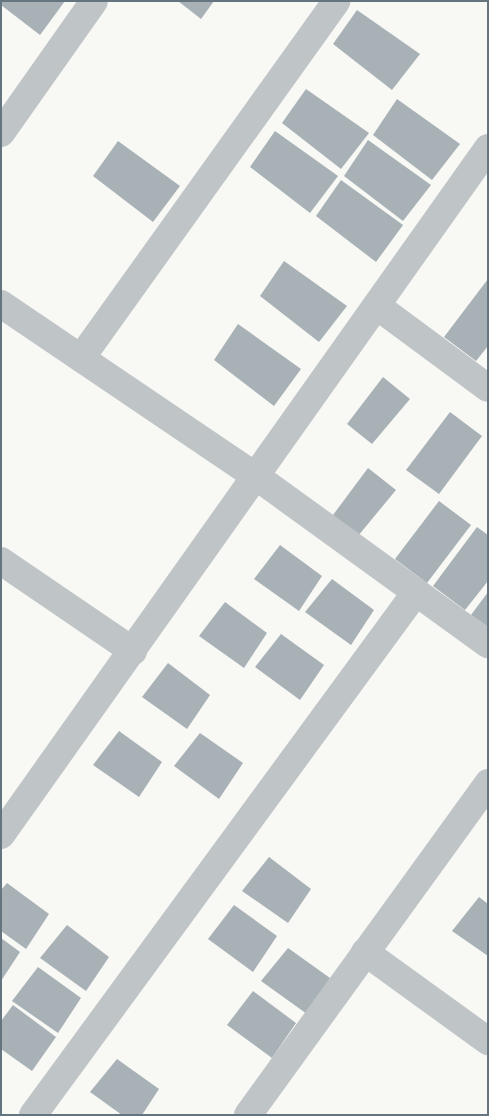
<!DOCTYPE html>
<html>
<head>
<meta charset="utf-8">
<style>
  body { margin:0 }
  #map { position:relative; width:489px; height:1116px; overflow:hidden; background:#f8f8f5; font-family:"Alegreya Sans",sans-serif }
  div>[style] { position:absolute }
  .building>* { inset:0; background:#a8b1b6 }
  .minor>* { height:28px; margin:-14px; padding:0 14px; transform-origin:14px; border-radius:14px; background:#bfc4c7 }
  span { translate:-50% -50%; white-space:nowrap; text-align:center; line-height:1.15; -webkit-text-stroke:5px #fff; paint-order:stroke }
  .frame { position:absolute; inset:0; border:2px solid #64757f; pointer-events:none }
</style>
</head>
<body>
<div id="map">
  <div class="building">
    <div style="clip-path:polygon(1px 1px,65px 1px,40px 35px,1px 5px)"></div>
    <div style="clip-path:polygon(178px 1px,214px 1px,201px 19px)"></div>
    <div style="clip-path:polygon(357px 10px,420px 54px,392px 90px,333px 44px)"></div>
    <div style="clip-path:polygon(306px 89px,369px 133px,341px 169px,282px 123px)"></div>
    <div style="clip-path:polygon(397px 99px,460px 144px,432px 180px,373px 135px)"></div>
    <div style="clip-path:polygon(275px 131px,338px 176px,310px 213px,250px 167px)"></div>
    <div style="clip-path:polygon(368px 140px,431px 185px,403px 221px,344px 176px)"></div>
    <div style="clip-path:polygon(118px 141px,180px 186px,153px 222px,93px 176px)"></div>
    <div style="clip-path:polygon(341px 180px,403px 225px,376px 262px,316px 216px)"></div>
    <div style="clip-path:polygon(284px 261px,347px 306px,319px 342px,260px 296px)"></div>
    <div style="clip-path:polygon(488px 279px,488px 346px,476px 361px,444px 337px)"></div>
    <div style="clip-path:polygon(238px 324px,301px 369px,274px 406px,214px 360px)"></div>
    <div style="clip-path:polygon(383px 377px,410px 399px,372px 444px,347px 424px)"></div>
    <div style="clip-path:polygon(450px 412px,482px 436px,439px 494px,406px 470px)"></div>
    <div style="clip-path:polygon(368px 468px,396px 490px,358px 536px,333px 515px)"></div>
    <div style="clip-path:polygon(439px 501px,471px 525px,427px 583px,395px 559px)"></div>
    <div style="clip-path:polygon(477px 527px,488px 535px,488px 581px,465px 610px,433px 586px)"></div>
    <div style="clip-path:polygon(280px 545px,322px 576px,299px 611px,254px 579px)"></div>
    <div style="clip-path:polygon(332px 579px,374px 610px,351px 645px,305px 612px)"></div>
    <div style="clip-path:polygon(488px 592px,488px 627px,471px 615px)"></div>
    <div style="clip-path:polygon(225px 602px,267px 633px,244px 668px,199px 636px)"></div>
    <div style="clip-path:polygon(281px 634px,324px 665px,300px 700px,255px 667px)"></div>
    <div style="clip-path:polygon(168px 663px,210px 695px,187px 729px,142px 697px)"></div>
    <div style="clip-path:polygon(119px 731px,162px 762px,139px 797px,93px 765px)"></div>
    <div style="clip-path:polygon(200px 733px,243px 763px,219px 799px,174px 766px)"></div>
    <div style="clip-path:polygon(269px 857px,311px 889px,288px 923px,242px 891px)"></div>
    <div style="clip-path:polygon(7px 883px,49px 914px,26px 949px,1px 931px,1px 890px)"></div>
    <div style="clip-path:polygon(479px 897px,488px 904px,488px 956px,452px 931px)"></div>
    <div style="clip-path:polygon(234px 905px,277px 936px,253px 972px,208px 939px)"></div>
    <div style="clip-path:polygon(67px 925px,109px 957px,86px 991px,40px 958px)"></div>
    <div style="clip-path:polygon(1px 938px,20px 952px,1px 981px)"></div>
    <div style="clip-path:polygon(288px 948px,330px 978px,307px 1014px,261px 981px)"></div>
    <div style="clip-path:polygon(38px 967px,81px 998px,58px 1033px,12px 1001px)"></div>
    <div style="clip-path:polygon(253px 991px,296px 1023px,272px 1058px,227px 1025px)"></div>
    <div style="clip-path:polygon(13px 1005px,56px 1037px,32px 1071px,1px 1049px,1px 1021px)"></div>
    <div style="clip-path:polygon(117px 1059px,159px 1089px,142px 1115px,122px 1115px,90px 1092px)"></div>
  </div>
  <div class="minor">
    <div style="left:1px;top:133px;width:161px;rotate:-54.8deg"></div>
    <div style="left:1px;top:304px;width:309px;rotate:34.1deg"></div>
    <div style="left:257px;top:477px;width:285px;rotate:35.9deg"></div>
    <div style="left:377px;top:306px;width:138px;rotate:36.5deg"></div>
    <div style="left:81px;top:358px;width:439px;rotate:-54.4deg"></div>
    <div style="left:1px;top:561px;width:160px;rotate:34.3deg"></div>
    <div style="left:1px;top:835px;width:842px;rotate:-54.67deg"></div>
    <div style="left:365px;top:952px;width:152px;rotate:35.9deg"></div>
    <div style="left:33px;top:1115px;width:648px;rotate:-53.78deg"></div>
    <div style="left:248px;top:1115px;width:410px;rotate:-54.1deg"></div>
  </div>
  <div class="frame"></div>
</div>
</body>
</html>
